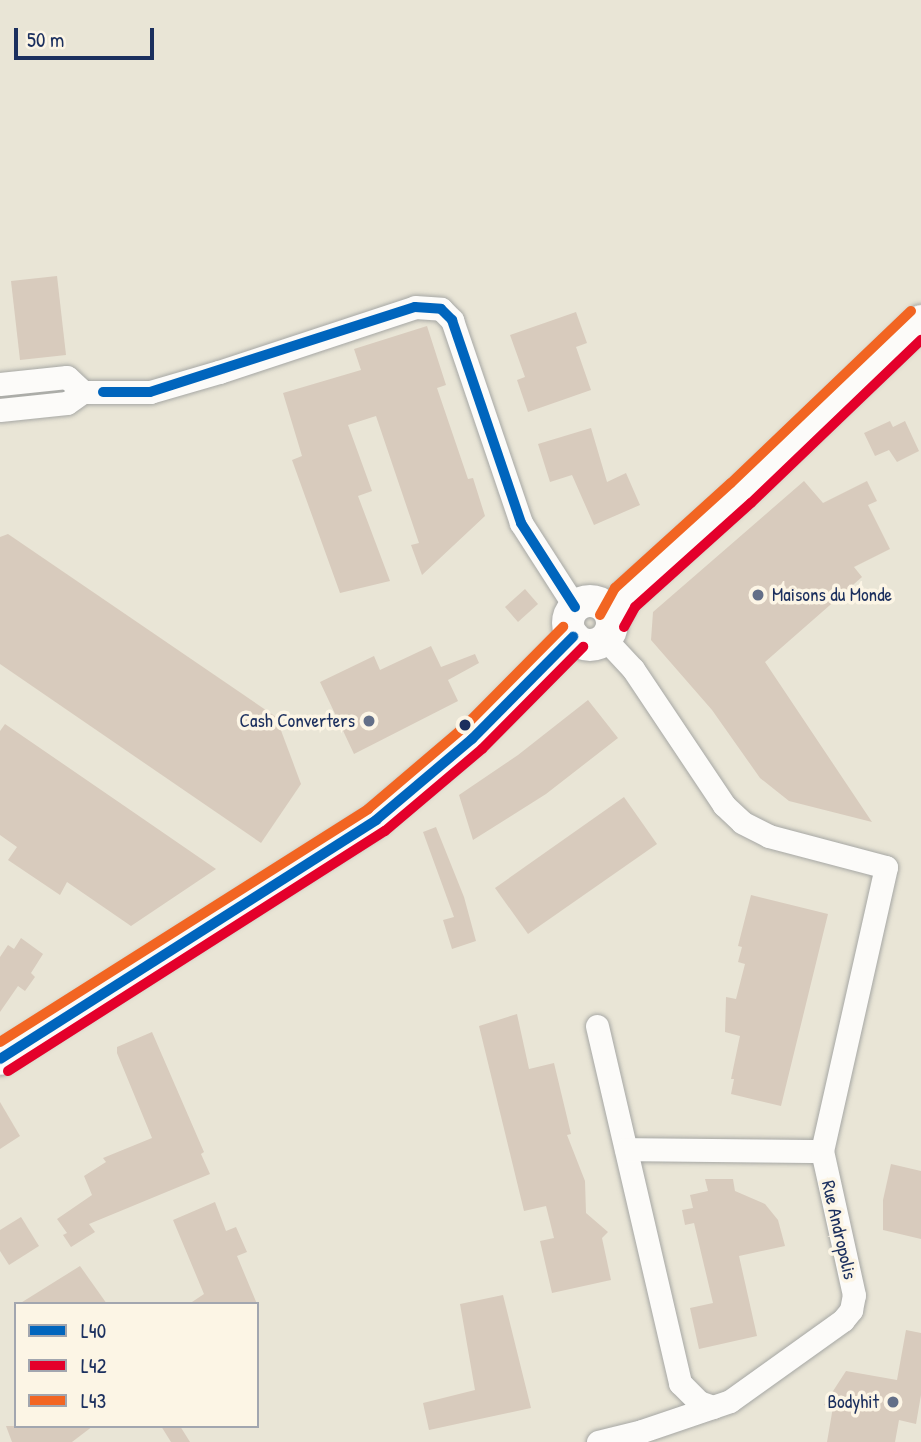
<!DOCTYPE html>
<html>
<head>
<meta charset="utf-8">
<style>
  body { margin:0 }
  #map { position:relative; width:921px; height:1442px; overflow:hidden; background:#e9e5d6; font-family:"Patrick Hand",sans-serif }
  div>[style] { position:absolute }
  .building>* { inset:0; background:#d8cbbd }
  .roads { filter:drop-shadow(0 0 2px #a6a7a4) drop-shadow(0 0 2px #a6a7a4) }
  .street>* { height:23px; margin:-11.5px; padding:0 11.5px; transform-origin:11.5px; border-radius:11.5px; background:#fcfbf9 }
  .secondary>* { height:32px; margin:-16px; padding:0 16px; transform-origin:16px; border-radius:16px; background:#fcfbf9 }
  .secondary>.ring { margin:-16px; padding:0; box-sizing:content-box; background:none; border:32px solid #fcfbf9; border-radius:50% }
  .bus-1>* { height:10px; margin:-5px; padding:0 5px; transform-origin:5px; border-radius:5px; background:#0065bd }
  .bus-2>* { height:10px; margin:-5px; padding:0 5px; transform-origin:5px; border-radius:5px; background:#e4002b }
  .bus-3>* { height:10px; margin:-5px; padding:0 5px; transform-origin:5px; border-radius:5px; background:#f26522 }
  .dots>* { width:19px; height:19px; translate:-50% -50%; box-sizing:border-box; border:4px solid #fcf5e5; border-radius:50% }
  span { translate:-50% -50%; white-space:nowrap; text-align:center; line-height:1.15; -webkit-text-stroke:7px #fcf5e5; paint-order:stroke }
  .poi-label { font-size:19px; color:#1b2f5e }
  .left { translate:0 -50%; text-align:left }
  .right { translate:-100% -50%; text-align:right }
  .street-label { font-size:19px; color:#1b2f5e }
  .legend { position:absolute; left:14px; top:1302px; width:245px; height:126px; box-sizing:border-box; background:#fcf5e5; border:2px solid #a2a6af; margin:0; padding:9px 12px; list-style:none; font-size:21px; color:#1b2f5e }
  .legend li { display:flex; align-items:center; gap:14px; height:35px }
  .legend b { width:35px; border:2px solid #a2a6af }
  .scale { position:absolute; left:14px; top:28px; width:140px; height:32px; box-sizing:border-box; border:4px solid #1b2f5e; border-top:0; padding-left:9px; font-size:21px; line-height:24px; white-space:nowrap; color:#1b2f5e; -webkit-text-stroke:5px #fcf5e5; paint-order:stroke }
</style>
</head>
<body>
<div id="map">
  <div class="building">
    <div style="clip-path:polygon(57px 276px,66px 355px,20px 360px,11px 281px)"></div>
    <div style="clip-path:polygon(576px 312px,587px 343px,576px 347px,591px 390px,528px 412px,517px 380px,525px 377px,510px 335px)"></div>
    <div style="clip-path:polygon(427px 326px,446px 385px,437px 388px,468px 479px,473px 478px,485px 516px,422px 575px,411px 545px,419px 543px,376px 416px,348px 425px,372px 491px,358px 496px,390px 581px,340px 593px,292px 460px,302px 456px,283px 393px,361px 370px,354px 349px)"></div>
    <div style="clip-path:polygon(890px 421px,893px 427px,905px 421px,919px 451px,897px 462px,889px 450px,875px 456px,864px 433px)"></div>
    <div style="clip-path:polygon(591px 428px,607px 482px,626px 473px,640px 505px,594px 525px,572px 475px,550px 482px,538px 444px)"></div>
    <div style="clip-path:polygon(804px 481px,823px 503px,867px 481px,877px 501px,868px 505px,890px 549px,854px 567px,862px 577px,765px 662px,872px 822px,789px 801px,760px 778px,712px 710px,651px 640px,653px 612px)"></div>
    <div style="clip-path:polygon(8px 534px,276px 717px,301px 784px,261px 843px,0 664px,0 537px)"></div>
    <div style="clip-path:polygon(525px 589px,538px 604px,518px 622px,505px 607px)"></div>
    <div style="clip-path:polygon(431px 646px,441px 667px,475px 654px,479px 663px,448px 680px,458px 701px,354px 754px,320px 682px,374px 656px,380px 670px)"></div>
    <div style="clip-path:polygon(588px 700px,618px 738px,546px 794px,473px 840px,459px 795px,518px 755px)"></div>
    <div style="clip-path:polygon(5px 724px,123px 805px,216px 869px,131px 926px,67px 882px,60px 895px,8px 860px,17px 847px,0 835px,0 731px)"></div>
    <div style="clip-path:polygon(624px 797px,657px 844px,528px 934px,495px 888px)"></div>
    <div style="clip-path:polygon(436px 827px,464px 897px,476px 941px,452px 949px,443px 920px,454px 917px,423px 832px)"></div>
    <div style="clip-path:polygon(751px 895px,828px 914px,781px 1106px,731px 1094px,734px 1079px,731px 1079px,740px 1036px,725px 1032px,726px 997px,736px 999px,745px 964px,738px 962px,742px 947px,738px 946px)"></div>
    <div style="clip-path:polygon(21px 938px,43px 954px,31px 973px,35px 977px,25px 991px,18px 986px,0 1012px,0 957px,8px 945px,14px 949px)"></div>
    <div style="clip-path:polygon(517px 1014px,529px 1069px,554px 1063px,571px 1134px,567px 1135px,585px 1181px,586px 1213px,608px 1232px,602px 1238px,611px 1280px,552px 1293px,540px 1241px,554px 1238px,546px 1206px,524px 1211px,479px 1026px)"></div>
    <div style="clip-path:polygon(152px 1032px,204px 1152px,201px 1154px,210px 1174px,89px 1224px,95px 1232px,71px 1247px,63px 1235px,67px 1233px,57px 1219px,92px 1195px,84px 1176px,106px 1162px,103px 1158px,152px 1138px,117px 1053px,117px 1047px)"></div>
    <div style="clip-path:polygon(0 1102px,20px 1136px,0 1149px)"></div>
    <div style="clip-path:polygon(891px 1164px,921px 1171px,921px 1239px,883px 1230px,883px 1200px)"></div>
    <div style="clip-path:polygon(705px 1179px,733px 1179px,735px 1191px,765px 1204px,778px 1220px,785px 1246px,739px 1256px,757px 1336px,699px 1349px,690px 1308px,713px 1303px,694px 1223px,685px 1225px,682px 1210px,693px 1208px,690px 1195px,708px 1191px)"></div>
    <div style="clip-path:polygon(215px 1202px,226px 1231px,236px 1227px,247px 1252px,237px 1256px,257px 1304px,189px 1304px,204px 1294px,173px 1220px)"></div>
    <div style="clip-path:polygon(21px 1217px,39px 1246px,9px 1265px,0 1251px,0 1230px)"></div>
    <div style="clip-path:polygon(80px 1266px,107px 1304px,19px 1304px)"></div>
    <div style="clip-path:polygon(503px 1295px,531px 1408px,429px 1430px,423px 1403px,475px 1390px,460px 1304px)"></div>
    <div style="clip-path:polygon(906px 1330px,921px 1333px,921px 1395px,916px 1424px,899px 1420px,895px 1442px,827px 1442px,833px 1407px,824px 1405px,846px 1371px,897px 1380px)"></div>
    <div style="clip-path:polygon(6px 1426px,93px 1426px,72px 1442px,12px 1442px)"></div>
    <div style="clip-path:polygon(161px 1426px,180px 1426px,190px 1442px,171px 1442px)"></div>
  </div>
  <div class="roads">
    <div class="street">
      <div style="left:0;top:384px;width:67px;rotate:-6deg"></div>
      <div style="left:67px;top:377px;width:22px;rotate:43deg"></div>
      <div style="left:0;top:410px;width:67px;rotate:-6deg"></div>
      <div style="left:67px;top:403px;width:19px;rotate:-35deg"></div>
      <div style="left:83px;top:392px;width:67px"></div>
      <div style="left:150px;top:392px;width:72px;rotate:-16.2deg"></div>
      <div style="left:219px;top:372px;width:206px;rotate:-18.3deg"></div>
      <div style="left:415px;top:307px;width:26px;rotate:4deg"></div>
      <div style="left:441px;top:309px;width:16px;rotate:45deg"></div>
      <div style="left:452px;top:320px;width:214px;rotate:71.2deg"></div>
      <div style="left:521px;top:523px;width:100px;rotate:57.3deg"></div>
      <div style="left:597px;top:1026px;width:367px;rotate:76.9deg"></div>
      <div style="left:680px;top:1383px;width:27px;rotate:45deg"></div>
      <div style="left:699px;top:1402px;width:15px;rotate:20deg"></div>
      <div style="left:626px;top:1149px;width:196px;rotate:0.6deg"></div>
      <div style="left:598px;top:1442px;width:45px;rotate:-14deg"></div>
      <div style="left:642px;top:1431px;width:93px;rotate:-18.8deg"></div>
      <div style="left:730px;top:1401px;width:139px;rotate:-35.6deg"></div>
      <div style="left:843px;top:1320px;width:13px;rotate:-51deg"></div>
      <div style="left:851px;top:1310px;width:15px;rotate:-79deg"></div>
      <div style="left:854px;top:1295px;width:148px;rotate:-102.5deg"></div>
      <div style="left:822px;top:1151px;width:291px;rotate:-77.3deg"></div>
      <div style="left:886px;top:867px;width:121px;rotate:-165.2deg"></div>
      <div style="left:769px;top:836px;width:30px;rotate:-153deg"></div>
      <div style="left:742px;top:822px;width:25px;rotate:-137deg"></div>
      <div style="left:724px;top:805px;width:164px;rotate:-123.8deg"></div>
      <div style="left:633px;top:669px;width:41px;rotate:-133deg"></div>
    </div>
    <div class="secondary">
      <div class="ring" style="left:568px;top:601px;width:12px;height:12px"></div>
      <div style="left:612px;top:621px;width:26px;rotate:-62deg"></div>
      <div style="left:624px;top:598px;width:157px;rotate:-41.9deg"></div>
      <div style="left:741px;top:493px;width:249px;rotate:-43.7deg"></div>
      <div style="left:0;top:1059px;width:446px;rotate:-32.4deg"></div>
      <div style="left:376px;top:820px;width:126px;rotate:-40.2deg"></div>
      <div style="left:472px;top:739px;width:144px;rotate:-45.3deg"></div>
    </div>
  </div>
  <div class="bus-1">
    <div style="left:103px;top:392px;width:47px"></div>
    <div style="left:150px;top:392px;width:278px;rotate:-17.8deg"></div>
    <div style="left:415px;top:307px;width:26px;rotate:4deg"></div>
    <div style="left:441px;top:309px;width:16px;rotate:45deg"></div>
    <div style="left:452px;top:320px;width:214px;rotate:71.2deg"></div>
    <div style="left:521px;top:523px;width:100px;rotate:57.3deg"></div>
    <div style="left:0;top:1059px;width:446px;rotate:-32.4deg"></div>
    <div style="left:376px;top:820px;width:126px;rotate:-40.2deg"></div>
    <div style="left:472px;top:739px;width:144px;rotate:-45.3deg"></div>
  </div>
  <div class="bus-2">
    <div style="left:624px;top:627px;width:23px;rotate:-61deg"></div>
    <div style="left:635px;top:607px;width:156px;rotate:-41.9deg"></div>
    <div style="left:751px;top:503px;width:236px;rotate:-43.8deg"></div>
    <div style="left:8px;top:1071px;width:447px;rotate:-32.5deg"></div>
    <div style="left:385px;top:831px;width:127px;rotate:-40.2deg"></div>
    <div style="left:482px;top:749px;width:144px;rotate:-45.3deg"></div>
  </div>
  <div class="bus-3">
    <div style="left:600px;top:615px;width:31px;rotate:-61deg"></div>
    <div style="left:615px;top:588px;width:156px;rotate:-42.2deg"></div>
    <div style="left:731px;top:483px;width:249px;rotate:-43.7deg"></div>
    <div style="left:0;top:1042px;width:436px;rotate:-32.3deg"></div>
    <div style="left:368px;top:809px;width:123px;rotate:-40.4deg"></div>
    <div style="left:462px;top:729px;width:144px;rotate:-45.3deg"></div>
  </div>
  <div class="dots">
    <div style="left:758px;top:595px;background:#636f88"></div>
    <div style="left:369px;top:721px;background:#636f88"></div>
    <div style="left:465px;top:725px;background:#1b2f5e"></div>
    <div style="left:893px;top:1402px;background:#636f88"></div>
  </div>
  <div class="poi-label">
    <span class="left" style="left:772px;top:595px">Maisons du Monde</span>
    <span class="right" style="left:355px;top:721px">Cash Converters</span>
    <span class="right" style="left:879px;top:1402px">Bodyhit</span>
  </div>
  <div class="street-label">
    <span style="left:839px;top:1230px;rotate:77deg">Rue Andropolis</span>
  </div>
  <ul class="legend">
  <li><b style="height:9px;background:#0065bd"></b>L40</li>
  <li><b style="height:9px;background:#e4002b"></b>L42</li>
  <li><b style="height:9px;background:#f26522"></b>L43</li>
  </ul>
  <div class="scale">50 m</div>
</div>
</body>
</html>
